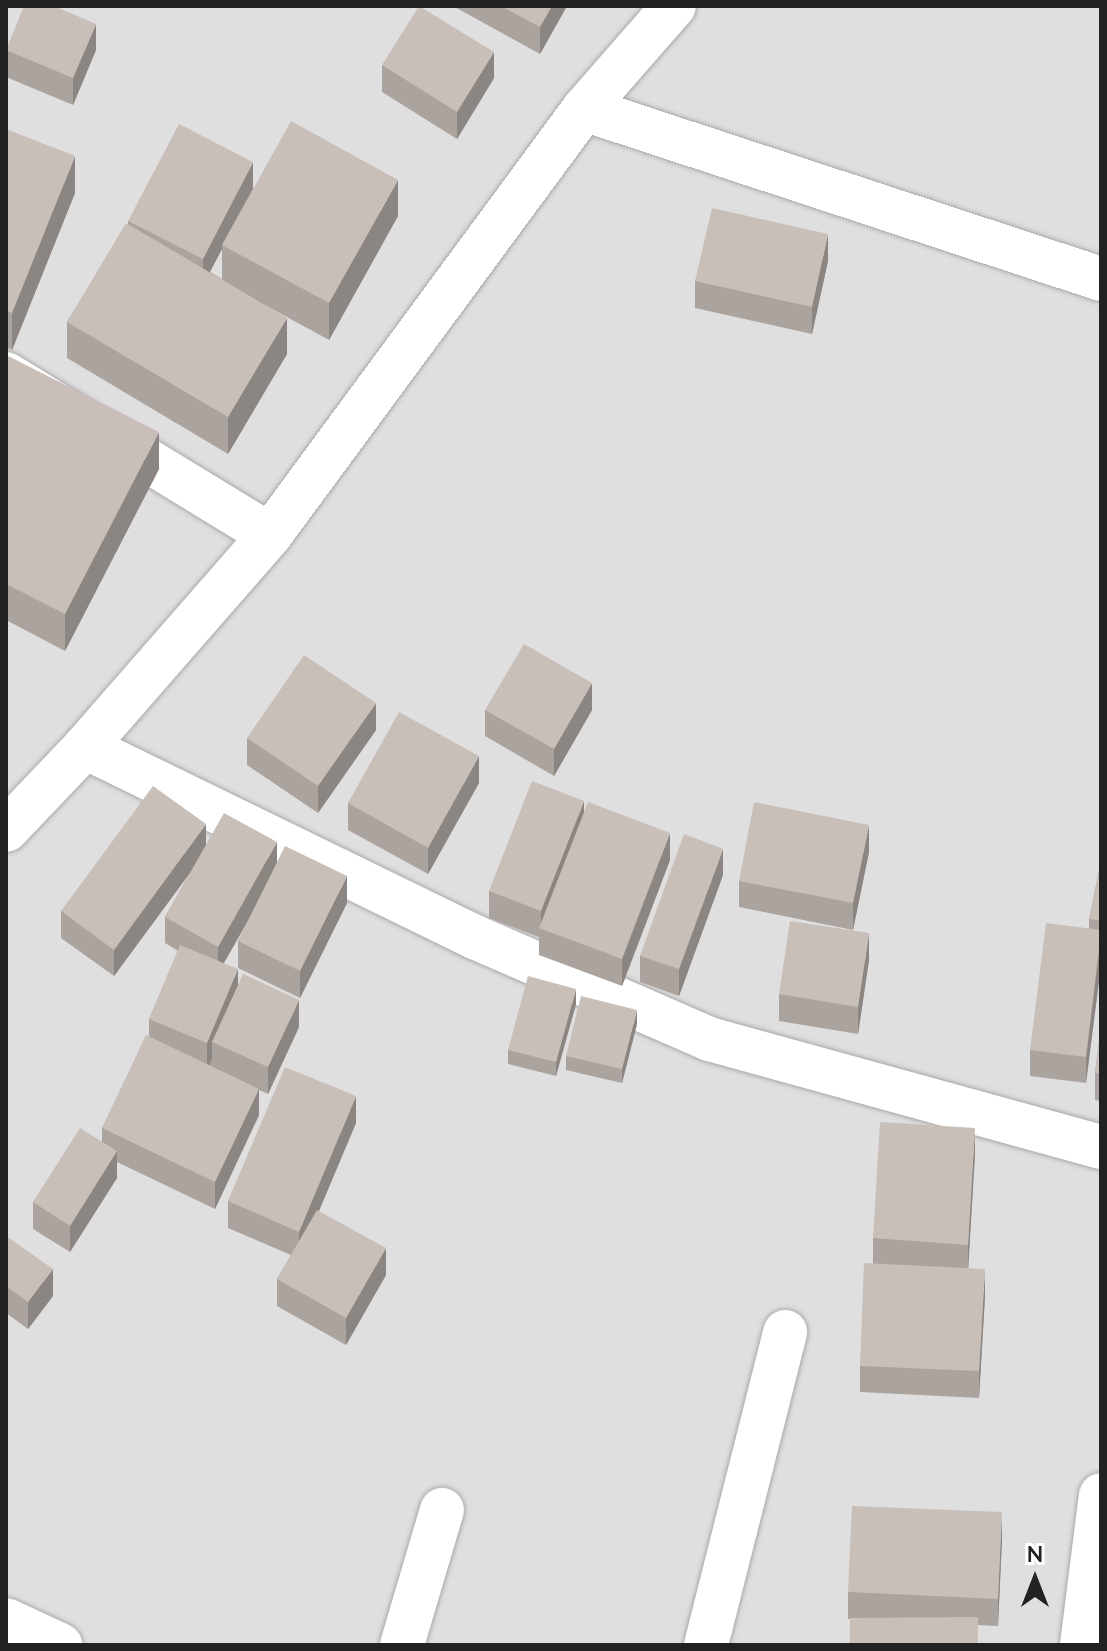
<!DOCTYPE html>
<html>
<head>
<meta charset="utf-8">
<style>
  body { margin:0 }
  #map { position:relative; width:1107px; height:1651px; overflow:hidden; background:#f2efe9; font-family:"Nunito Sans",sans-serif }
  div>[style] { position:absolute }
  .residential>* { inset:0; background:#e0dfdf }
  .roads { filter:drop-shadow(0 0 2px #a9a9a9) drop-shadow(0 0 2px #a9a9a9) }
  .minor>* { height:44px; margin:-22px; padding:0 22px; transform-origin:22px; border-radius:22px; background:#fff }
  .wall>* { inset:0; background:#aba49e }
  .shaded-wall>* { inset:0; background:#8b8681 }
  .building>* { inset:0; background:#c7bfb8 }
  span { translate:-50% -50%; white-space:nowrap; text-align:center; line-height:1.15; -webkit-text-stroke:8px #fff; paint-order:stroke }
  .frame { position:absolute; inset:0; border:8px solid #222; pointer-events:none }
  .north { position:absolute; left:995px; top:1539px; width:80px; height:80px; -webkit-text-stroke:6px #fff; paint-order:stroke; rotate:0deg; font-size:22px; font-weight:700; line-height:32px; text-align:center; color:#222 }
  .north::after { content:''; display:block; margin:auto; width:28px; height:36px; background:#222; clip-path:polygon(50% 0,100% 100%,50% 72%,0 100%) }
</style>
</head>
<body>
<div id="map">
  <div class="residential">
    <div style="clip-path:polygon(6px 6px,1101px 6px,1101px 1645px,6px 1645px)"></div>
  </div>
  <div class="roads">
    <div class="minor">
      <div style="left:584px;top:109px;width:544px;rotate:18.2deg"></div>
      <div style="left:6px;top:374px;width:309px;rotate:31.4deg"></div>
      <div style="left:85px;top:747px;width:436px;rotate:26deg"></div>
      <div style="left:477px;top:938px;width:253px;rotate:23.5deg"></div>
      <div style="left:709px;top:1039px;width:407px;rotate:15.4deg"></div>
      <div style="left:6px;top:830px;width:115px;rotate:-46.4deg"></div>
      <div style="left:85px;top:747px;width:281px;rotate:-48.9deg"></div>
      <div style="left:270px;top:535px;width:529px;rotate:-53.61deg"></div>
      <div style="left:584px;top:109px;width:137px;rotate:-48.9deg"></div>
      <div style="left:6px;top:1620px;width:60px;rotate:24.8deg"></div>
      <div style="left:402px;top:1645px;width:141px;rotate:-73.5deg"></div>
      <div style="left:706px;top:1645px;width:323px;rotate:-75.8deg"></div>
      <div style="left:1082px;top:1645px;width:151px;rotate:-82.8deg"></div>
    </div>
  </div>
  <div class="wall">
    <div style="clip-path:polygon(453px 6px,567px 6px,540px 54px)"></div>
    <div style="clip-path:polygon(6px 48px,96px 50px,73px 105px,6px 77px)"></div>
    <div style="clip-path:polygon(382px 65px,494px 78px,457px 139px,382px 92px)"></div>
    <div style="clip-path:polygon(6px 129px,75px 193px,12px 350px,6px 347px)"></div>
    <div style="clip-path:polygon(evenodd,253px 188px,398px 216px,329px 340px,263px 304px,287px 354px,228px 454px,67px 358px,67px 322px,128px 224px,128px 221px,253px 188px,222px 249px,222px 279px,210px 272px,222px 249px)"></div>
    <div style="clip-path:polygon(828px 261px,812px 334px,695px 308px,695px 281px)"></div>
    <div style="clip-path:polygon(6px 360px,159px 469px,65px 651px,6px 620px)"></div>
    <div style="clip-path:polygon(485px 710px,592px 710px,554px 776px,485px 736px)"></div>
    <div style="clip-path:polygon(376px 730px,318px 813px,247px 765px,247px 738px)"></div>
    <div style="clip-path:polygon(479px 783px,428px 874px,348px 830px,348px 803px)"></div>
    <div style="clip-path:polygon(584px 812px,670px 860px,622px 986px,539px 955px,539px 937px,489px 918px,489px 891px)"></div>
    <div style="clip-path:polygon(206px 844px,277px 861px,347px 903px,300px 998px,238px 968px,238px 941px,250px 918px,224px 963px,238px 984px,299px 1027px,268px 1094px,259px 1090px,259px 1115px,215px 1209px,117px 1162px,117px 1178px,70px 1252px,33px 1229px,33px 1202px,102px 1141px,102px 1128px,149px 1037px,149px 1019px,178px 951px,165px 943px,165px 917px,190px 873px,114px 976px,61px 938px,61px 911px)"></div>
    <div style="clip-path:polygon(869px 852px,853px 930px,739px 907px,739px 881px)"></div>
    <div style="clip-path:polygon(1101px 861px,1101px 965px,1086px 1083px,1030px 1076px,1030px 1050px,1089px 929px,1089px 919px)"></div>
    <div style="clip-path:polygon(723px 875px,679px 996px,640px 982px,640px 956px)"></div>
    <div style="clip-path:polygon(869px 960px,858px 1034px,779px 1021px,779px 994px)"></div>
    <div style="clip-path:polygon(576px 1004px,556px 1076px,508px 1064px,508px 1050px)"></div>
    <div style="clip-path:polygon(637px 1024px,622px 1083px,566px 1070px,566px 1056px)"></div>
    <div style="clip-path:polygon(1101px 1026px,1101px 1101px,1095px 1100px,1095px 1073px)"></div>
    <div style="clip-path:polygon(356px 1123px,319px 1211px,386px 1275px,346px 1345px,277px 1306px,277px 1279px,291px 1255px,228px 1228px,228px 1201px)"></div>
    <div style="clip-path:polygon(975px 1154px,968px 1268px,985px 1296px,979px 1398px,860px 1392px,860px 1366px,873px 1263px,873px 1238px)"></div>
    <div style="clip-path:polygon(6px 1236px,53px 1296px,28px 1329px,6px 1313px)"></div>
    <div style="clip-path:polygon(1002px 1539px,998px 1626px,848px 1619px,848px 1592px)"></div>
  </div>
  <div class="shaded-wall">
    <div style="clip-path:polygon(552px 6px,567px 6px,540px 54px,540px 27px)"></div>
    <div style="clip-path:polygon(96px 24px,96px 50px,73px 105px,73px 78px)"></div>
    <div style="clip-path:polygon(494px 52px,494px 78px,457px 139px,457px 112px)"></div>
    <div style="clip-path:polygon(75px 156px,75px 193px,12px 350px,12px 313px)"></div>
    <div style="clip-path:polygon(253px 162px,253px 188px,222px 245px,222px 249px,203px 285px,203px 259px)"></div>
    <div style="clip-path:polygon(398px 180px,398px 216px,329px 340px,329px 303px)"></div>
    <div style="clip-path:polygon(828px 234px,828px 261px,812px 334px,812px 307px)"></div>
    <div style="clip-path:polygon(287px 318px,287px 354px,228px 454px,228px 417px)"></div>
    <div style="clip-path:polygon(159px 432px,159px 469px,65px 651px,65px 614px)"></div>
    <div style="clip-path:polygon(592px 683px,592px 710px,554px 776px,554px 749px)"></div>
    <div style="clip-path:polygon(376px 703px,376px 730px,318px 813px,318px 786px)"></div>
    <div style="clip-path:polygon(479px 756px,479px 783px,428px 874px,428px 848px)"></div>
    <div style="clip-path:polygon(584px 801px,584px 828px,541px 929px,541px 911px)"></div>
    <div style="clip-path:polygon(206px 824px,206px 851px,114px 976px,114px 950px)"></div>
    <div style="clip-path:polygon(869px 825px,869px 852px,853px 930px,853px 903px)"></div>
    <div style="clip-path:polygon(670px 833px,670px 860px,622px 986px,622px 959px)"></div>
    <div style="clip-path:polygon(277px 842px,277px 869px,218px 973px,218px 947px)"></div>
    <div style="clip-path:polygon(723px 849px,723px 875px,679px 996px,679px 969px)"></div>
    <div style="clip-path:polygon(347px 876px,347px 903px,300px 998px,300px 971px)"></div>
    <div style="clip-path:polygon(869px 933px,869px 960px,858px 1034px,858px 1007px)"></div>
    <div style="clip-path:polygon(1101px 938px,1101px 965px,1086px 1083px,1086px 1057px)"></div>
    <div style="clip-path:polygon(238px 969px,238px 996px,212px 1042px,212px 1059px,207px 1070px,207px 1043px)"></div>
    <div style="clip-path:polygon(576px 989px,576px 1004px,556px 1076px,556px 1062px)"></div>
    <div style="clip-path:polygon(299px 1000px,299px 1027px,268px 1094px,268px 1067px)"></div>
    <div style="clip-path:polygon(637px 1010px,637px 1024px,622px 1083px,622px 1069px)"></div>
    <div style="clip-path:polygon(259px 1089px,259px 1115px,215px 1209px,215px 1182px)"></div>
    <div style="clip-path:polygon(356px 1096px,356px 1123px,299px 1258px,299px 1232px)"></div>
    <div style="clip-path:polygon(975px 1128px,975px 1154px,968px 1272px,968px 1245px)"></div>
    <div style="clip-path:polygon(117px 1151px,117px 1178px,70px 1252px,70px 1226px)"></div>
    <div style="clip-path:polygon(386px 1248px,386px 1275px,346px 1345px,346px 1318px)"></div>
    <div style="clip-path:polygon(53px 1269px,53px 1296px,28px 1329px,28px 1302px)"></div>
    <div style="clip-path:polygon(985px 1269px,985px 1296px,979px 1398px,979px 1371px)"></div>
    <div style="clip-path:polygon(1002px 1512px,1002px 1539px,998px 1626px,998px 1599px)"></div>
  </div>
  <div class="building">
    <div style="clip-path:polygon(24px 6px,54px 6px,96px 24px,73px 78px,6px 50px)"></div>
    <div style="clip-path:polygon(419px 6px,494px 52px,457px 112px,382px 65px)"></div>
    <div style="clip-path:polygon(501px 6px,552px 6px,540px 27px)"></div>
    <div style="clip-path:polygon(291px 121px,398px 180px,329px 303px,222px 245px)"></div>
    <div style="clip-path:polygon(179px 124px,253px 162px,203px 259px,128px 221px)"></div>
    <div style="clip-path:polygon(6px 129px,75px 156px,12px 313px,6px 311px)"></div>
    <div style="clip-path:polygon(712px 208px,828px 234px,812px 307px,695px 281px)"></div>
    <div style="clip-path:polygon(126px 223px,287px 318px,228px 417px,67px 322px)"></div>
    <div style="clip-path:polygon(8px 356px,159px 432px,65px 614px,6px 584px,6px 360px)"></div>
    <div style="clip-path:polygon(524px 644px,592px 683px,554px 749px,485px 710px)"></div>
    <div style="clip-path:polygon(304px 655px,376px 703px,318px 786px,247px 738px)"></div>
    <div style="clip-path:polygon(399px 712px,479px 756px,428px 848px,348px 803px)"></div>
    <div style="clip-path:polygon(532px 781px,584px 801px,541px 911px,489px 891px)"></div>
    <div style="clip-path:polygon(153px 786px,206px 824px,114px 950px,61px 911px)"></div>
    <div style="clip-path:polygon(588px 802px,670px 833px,622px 959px,539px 928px)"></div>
    <div style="clip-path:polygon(754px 802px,869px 825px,853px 903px,739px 881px)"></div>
    <div style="clip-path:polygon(224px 813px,277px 842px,218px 947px,165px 917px)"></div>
    <div style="clip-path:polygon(684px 834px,723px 849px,679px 969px,640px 956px)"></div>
    <div style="clip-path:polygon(285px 846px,347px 876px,300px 971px,238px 941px)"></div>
    <div style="clip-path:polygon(1101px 861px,1101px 921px,1089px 919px)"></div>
    <div style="clip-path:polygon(790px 921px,869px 933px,858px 1007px,779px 994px)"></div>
    <div style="clip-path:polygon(1046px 923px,1101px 930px,1086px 1057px,1030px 1050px)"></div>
    <div style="clip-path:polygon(180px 945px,238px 969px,207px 1043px,149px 1019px)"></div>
    <div style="clip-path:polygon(243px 974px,299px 1000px,268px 1067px,212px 1042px)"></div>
    <div style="clip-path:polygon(528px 976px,576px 989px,556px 1062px,508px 1050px)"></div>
    <div style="clip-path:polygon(581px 996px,637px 1010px,622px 1069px,566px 1056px)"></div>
    <div style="clip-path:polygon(1101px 1026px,1101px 1074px,1095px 1073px)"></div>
    <div style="clip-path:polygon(146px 1035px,259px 1089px,215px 1182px,102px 1128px)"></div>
    <div style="clip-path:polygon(285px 1067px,356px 1096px,299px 1232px,228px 1201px)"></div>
    <div style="clip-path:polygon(880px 1122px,975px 1128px,968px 1245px,873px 1238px)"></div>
    <div style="clip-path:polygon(80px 1128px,117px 1151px,70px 1226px,33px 1202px)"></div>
    <div style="clip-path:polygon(317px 1210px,386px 1248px,346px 1318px,277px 1279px)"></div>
    <div style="clip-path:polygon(6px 1236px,53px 1269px,28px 1302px,6px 1286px)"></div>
    <div style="clip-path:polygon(864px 1263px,985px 1269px,979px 1371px,860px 1366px)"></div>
    <div style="clip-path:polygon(852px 1506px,1002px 1512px,998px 1599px,848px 1592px)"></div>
    <div style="clip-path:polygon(978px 1617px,978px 1645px,850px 1645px,850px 1618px)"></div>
  </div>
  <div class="frame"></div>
  <div class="north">N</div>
</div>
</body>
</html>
